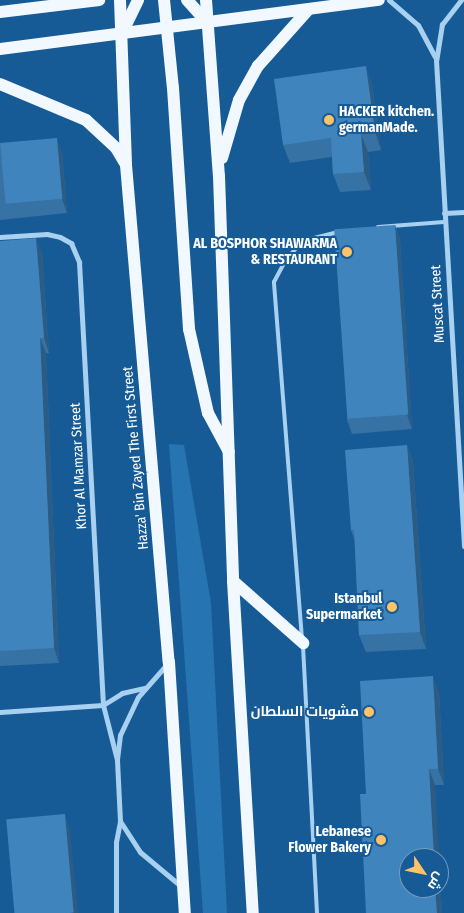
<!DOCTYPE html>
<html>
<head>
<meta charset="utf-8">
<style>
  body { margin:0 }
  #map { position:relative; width:464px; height:913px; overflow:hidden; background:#165b95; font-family:"Fira Sans Condensed",Cairo,sans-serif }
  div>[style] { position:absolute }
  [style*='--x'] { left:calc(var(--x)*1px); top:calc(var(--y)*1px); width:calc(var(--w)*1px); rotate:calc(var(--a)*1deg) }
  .green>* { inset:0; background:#2674b2 }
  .service>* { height:4px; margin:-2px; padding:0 2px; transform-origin:2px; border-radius:2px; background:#a7d0f1 }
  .minor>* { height:5px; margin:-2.5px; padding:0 2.5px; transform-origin:2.5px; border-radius:2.5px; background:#a7d0f1 }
  .primary>* { height:12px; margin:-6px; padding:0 6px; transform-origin:6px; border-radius:6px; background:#f1f8ff }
  .wall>* { inset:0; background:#3672a3 }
  .shaded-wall>* { inset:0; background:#2c5c84 }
  .building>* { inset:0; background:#3f84bd; transform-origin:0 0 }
  .dots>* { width:14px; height:14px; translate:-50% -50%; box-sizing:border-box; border:2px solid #165b95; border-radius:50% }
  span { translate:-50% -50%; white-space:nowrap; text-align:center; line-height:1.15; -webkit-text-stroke:4px #165b95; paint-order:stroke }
  .poi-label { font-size:14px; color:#fff; font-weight:700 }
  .left { translate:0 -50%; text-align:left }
  .right { translate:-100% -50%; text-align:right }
  .street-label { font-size:14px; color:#fff }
  .north { position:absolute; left:399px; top:848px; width:50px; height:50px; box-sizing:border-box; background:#165b95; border:1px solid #739dbf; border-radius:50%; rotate:124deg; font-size:14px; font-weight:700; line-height:20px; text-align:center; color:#fff }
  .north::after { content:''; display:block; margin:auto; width:18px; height:22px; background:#ffc367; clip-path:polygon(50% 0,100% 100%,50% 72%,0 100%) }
</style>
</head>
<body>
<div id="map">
  <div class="green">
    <div style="clip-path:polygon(169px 444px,184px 445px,211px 603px,227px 913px,203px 913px)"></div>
  </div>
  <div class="service">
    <div style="--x:378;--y:227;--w:66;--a:-4.3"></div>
    <div style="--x:302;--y:639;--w:358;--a:-94.5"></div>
    <div style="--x:274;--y:282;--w:24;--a:-62"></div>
    <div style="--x:285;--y:261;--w:18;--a:-49"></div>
    <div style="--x:297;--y:247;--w:15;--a:-32"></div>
    <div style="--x:310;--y:239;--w:30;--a:-14"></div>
    <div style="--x:303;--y:646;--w:267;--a:87"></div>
  </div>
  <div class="minor">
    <div style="--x:389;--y:0;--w:38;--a:41"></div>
    <div style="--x:418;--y:25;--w:36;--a:62"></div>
    <div style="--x:461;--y:0;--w:31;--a:128"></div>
    <div style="--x:442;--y:24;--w:36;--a:99"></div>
    <div style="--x:436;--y:60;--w:487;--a:86.7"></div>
    <div style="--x:444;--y:213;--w:20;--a:-3"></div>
    <div style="--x:0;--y:237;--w:47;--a:-3.7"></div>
    <div style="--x:47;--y:234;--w:13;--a:13"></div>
    <div style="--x:60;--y:237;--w:13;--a:29"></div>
    <div style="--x:71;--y:243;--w:21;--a:67"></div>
    <div style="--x:79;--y:262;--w:444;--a:86.9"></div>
    <div style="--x:103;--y:705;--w:57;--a:75.7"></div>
    <div style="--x:167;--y:664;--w:44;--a:131.3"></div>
    <div style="--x:138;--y:697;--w:42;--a:115.3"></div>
    <div style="--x:120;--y:735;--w:25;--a:97"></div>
    <div style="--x:117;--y:760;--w:61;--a:87.2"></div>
    <div style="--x:120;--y:821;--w:37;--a:57"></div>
    <div style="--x:140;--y:852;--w:55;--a:39.8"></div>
    <div style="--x:0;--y:712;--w:103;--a:-3.9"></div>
    <div style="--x:103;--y:705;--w:22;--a:-32"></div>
    <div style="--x:122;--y:693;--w:23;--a:-13"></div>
    <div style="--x:116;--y:913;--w:71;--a:-90"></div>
    <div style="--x:116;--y:842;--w:20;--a:-79"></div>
  </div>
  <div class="primary">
    <div style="--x:120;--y:0;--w:165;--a:87.9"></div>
    <div style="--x:126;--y:165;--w:499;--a:85.1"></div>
    <div style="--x:169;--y:662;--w:252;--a:86.4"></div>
    <div style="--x:164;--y:0;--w:88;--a:84.2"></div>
    <div style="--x:173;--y:88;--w:242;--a:86.2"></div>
    <div style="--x:189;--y:329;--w:86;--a:77.3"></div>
    <div style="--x:208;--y:413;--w:44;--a:61.7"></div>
    <div style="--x:187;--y:0;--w:30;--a:48"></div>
    <div style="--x:206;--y:0;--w:176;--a:85.8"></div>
    <div style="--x:219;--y:176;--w:405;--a:88"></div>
    <div style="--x:233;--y:581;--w:333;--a:86.6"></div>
    <div style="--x:0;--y:12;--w:100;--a:-6.9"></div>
    <div style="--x:124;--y:29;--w:32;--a:-64"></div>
    <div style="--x:0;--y:49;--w:382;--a:-7.4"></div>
    <div style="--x:0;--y:84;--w:93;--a:22.7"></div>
    <div style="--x:86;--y:120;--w:41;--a:43"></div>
    <div style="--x:116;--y:148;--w:17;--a:59"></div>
    <div style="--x:222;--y:158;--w:60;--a:-73.7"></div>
    <div style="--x:239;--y:100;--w:39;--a:-61"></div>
    <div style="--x:258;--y:66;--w:75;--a:-48.2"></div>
    <div style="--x:233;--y:581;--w:94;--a:41.5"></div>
  </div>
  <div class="wall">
    <div style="clip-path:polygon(372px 84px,381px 150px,368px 152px,371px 190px,340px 192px,333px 174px,332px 157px,290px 163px,283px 145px)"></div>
    <div style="clip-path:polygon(0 143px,62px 152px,67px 213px,0 220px)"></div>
    <div style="clip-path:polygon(395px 225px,400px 240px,412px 429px,352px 434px,347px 420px)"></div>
    <div style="clip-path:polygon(0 241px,42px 253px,49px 353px,46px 353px,59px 663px,0 666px)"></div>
    <div style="clip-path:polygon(407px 445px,413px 462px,426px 649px,366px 652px,359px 635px,355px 541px,351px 530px)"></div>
    <div style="clip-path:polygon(439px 692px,444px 785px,435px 785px,439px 888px,439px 864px,442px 913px,366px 794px)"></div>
  </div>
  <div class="shaded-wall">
    <div style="clip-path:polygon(366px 66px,372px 84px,381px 150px,375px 132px)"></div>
    <div style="clip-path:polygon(361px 134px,368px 152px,371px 190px,364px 172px)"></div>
    <div style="clip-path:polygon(57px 138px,62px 152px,67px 213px,62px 199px)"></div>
    <div style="clip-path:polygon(395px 225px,400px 240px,412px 429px,407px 415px)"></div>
    <div style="clip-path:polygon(36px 238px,42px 253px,49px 353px,44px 338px)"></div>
    <div style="clip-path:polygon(40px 338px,46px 353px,59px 663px,54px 648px)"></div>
    <div style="clip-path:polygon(407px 445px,413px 462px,426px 649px,420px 632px)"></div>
    <div style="clip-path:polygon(433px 676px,439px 692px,444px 785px,438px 769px)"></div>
    <div style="clip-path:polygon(429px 769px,435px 785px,439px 858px,434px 858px)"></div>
    <div style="clip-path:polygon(65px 814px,70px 829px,78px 913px,73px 913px)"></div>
    <div style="clip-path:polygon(439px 864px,442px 913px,437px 913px,435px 888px,439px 888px)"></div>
  </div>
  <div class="building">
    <div style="clip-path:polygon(366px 66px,375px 132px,361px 134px,364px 172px,333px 174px,331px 138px,283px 145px,274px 79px)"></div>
    <div style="left:57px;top:138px;width:61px;height:57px;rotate:85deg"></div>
    <div style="left:395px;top:225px;width:190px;height:61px;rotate:86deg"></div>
    <div style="clip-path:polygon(36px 238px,44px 338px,40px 338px,54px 648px,0 651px,0 241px)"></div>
    <div style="clip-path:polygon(407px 445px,420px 632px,359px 635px,354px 530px,351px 530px,345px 450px)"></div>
    <div style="clip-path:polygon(433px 676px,438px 769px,429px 769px,434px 858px,409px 858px,409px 888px,435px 888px,437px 913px,366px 913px,360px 794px,366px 794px,360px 681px)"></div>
    <div style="left:65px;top:814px;width:99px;height:59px;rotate:85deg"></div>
  </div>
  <div class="dots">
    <div style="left:329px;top:120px;background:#ffc367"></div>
    <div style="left:347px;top:252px;background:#ffc367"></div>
    <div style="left:392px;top:607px;background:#ffc367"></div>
    <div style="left:369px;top:712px;background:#ffc367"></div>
    <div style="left:381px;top:840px;background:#ffc367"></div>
  </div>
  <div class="poi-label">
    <span class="left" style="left:339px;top:120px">HACKER kitchen.<br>germanMade.</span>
    <span class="right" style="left:337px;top:252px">AL BOSPHOR SHAWARMA<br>&amp; RESTAURANT</span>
    <span class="right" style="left:382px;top:607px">Istanbul<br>Supermarket</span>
    <span class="right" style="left:359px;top:712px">مشويات السلطان</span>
    <span class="right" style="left:371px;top:840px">Lebanese<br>Flower Bakery</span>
  </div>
  <div class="street-label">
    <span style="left:438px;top:304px;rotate:-93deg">Muscat Street</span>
    <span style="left:136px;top:458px;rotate:-95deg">Hazza' Bin Zayed The First Street</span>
    <span style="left:79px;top:466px;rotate:-93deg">Khor Al Mamzar Street</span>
  </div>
  <div class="north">ش</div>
</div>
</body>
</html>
